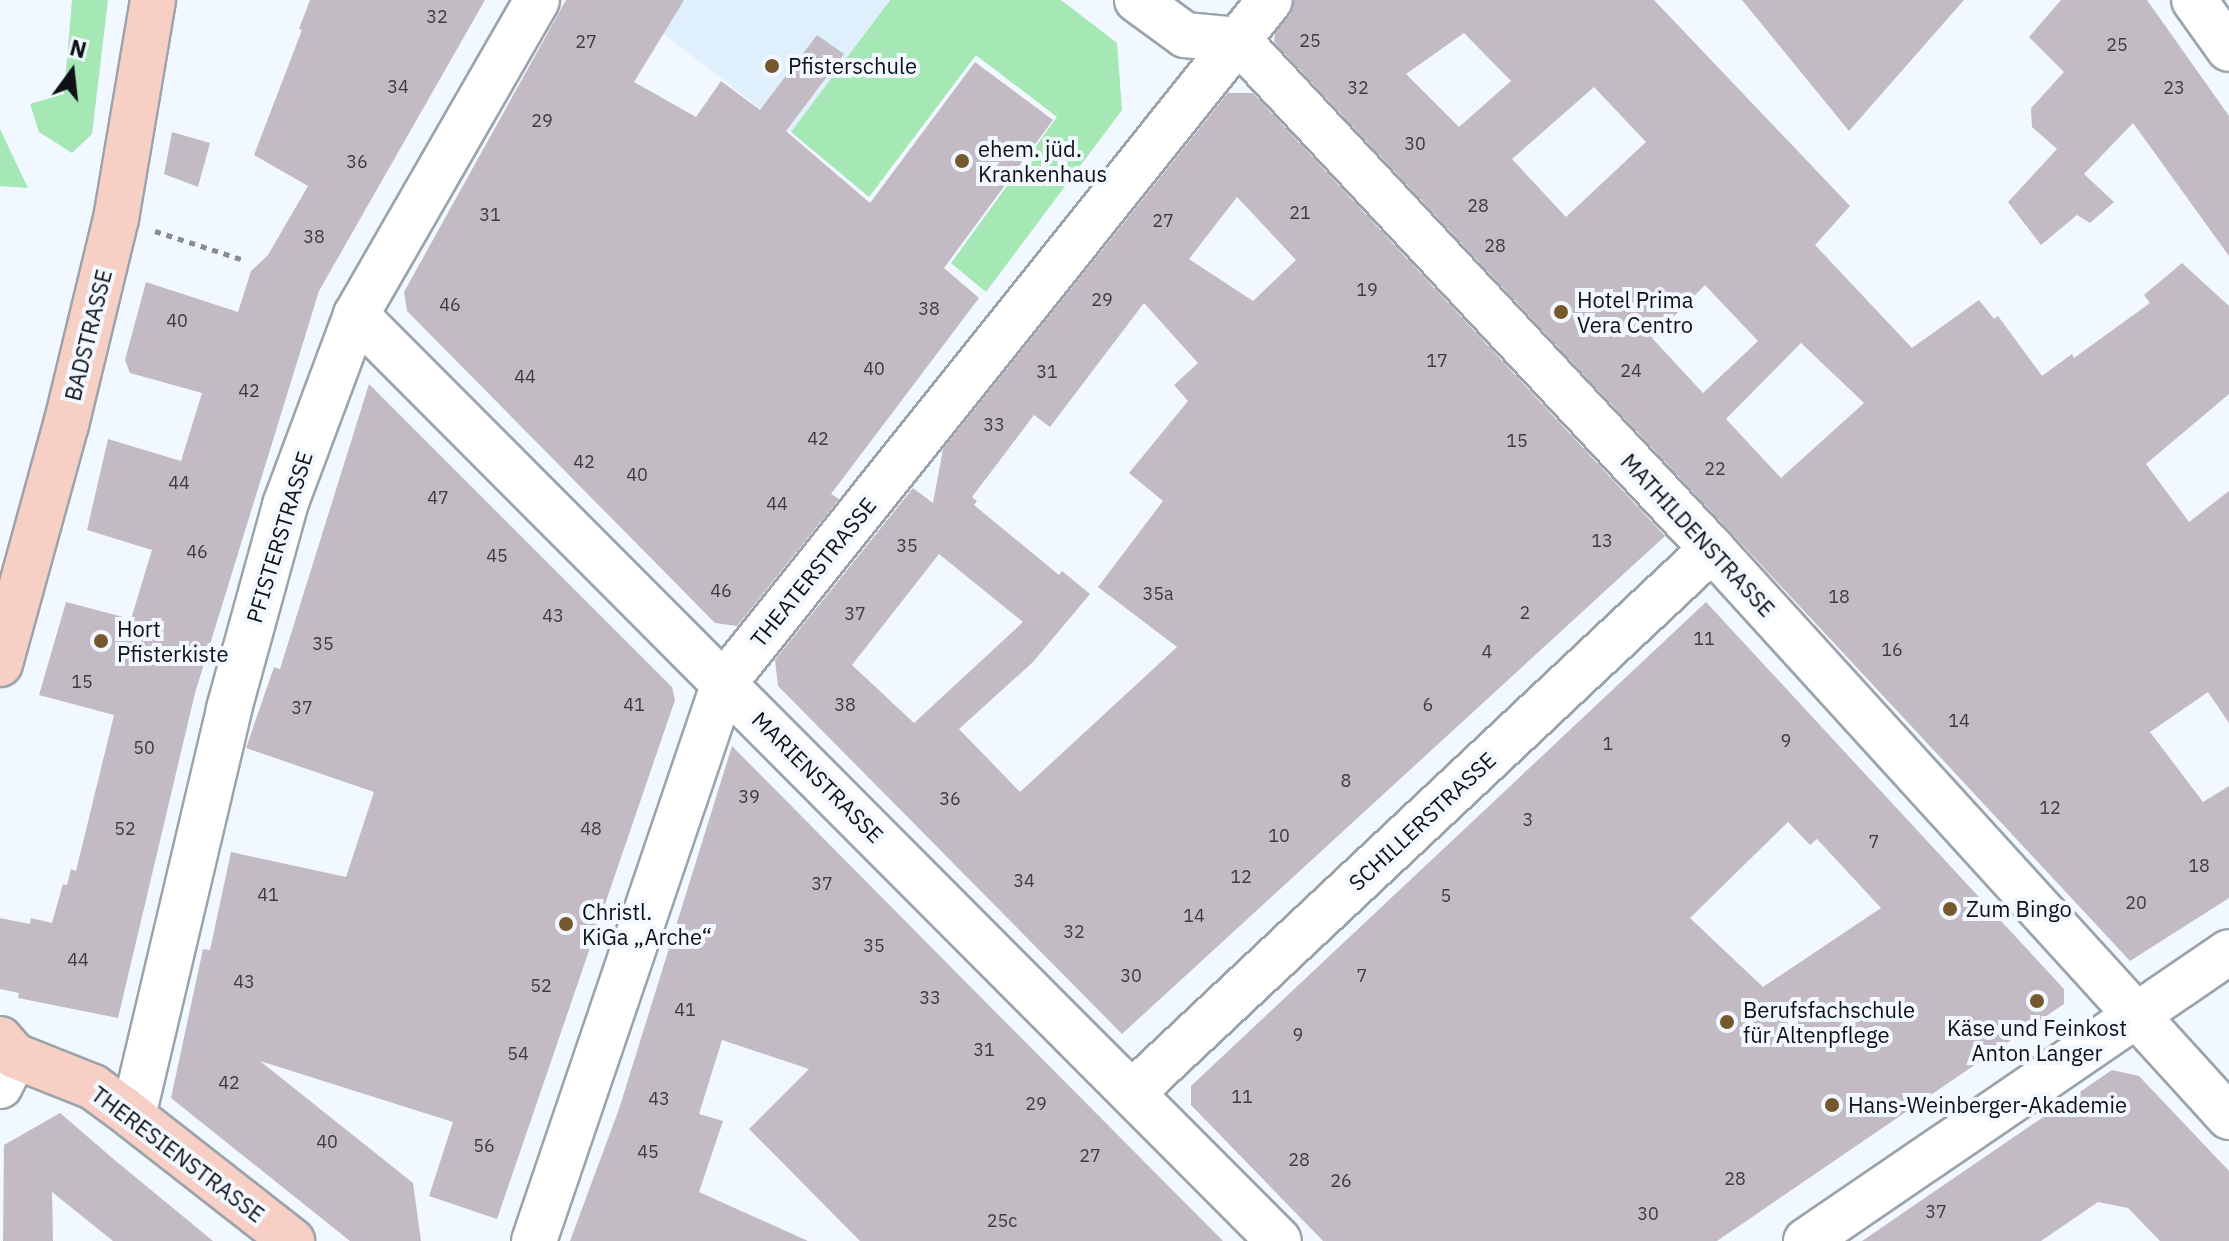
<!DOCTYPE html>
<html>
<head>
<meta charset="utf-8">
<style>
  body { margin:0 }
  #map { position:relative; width:2229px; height:1241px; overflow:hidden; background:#f1f8ff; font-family:"IBM Plex Sans",sans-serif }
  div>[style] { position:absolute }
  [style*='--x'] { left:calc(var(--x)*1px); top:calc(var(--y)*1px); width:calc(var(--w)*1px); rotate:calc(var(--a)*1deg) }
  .built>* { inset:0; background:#dfeffc }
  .green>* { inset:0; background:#a5e7b5 }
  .building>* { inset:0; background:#c3bbc3 }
  .path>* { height:5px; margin-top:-2.5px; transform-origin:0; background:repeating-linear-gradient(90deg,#878c90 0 6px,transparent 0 12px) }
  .roads { filter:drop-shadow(2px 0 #9ba3ab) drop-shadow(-2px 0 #9ba3ab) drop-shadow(0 2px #9ba3ab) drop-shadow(0 -2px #9ba3ab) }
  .street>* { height:44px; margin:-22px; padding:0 22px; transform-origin:22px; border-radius:22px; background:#fff }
  .secondary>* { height:44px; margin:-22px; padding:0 22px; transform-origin:22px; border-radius:22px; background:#f7cfc4 }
  .dots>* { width:22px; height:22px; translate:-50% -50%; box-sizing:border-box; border:4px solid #f1f8ff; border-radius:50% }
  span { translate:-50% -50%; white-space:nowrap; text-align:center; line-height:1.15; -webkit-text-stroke:8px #f1f8ff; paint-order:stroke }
  .number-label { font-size:18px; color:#3c3c40 }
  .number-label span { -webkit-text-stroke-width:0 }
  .poi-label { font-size:22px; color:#0f1214 }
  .left { translate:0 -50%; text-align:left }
  .street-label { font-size:22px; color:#0f1214 }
  .north { position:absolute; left:32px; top:32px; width:80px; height:80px; -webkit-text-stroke:6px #f1f8ff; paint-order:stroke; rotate:15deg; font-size:22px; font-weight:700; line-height:32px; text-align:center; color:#0f1214 }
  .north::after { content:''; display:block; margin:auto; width:28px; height:36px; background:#0f1214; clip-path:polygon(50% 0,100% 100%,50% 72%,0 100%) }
</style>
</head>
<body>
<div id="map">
  <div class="built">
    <div style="clip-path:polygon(620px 0,889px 0,791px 132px)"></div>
  </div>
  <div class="green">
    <div style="clip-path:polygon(72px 0,108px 0,92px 134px,72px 153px,39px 132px,30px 104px,64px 94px)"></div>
    <div style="clip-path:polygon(890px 0,1061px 0,1117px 43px,1122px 110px,986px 292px,951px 263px,1057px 117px,976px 55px,869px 197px,791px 132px)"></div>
    <div style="clip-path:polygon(0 129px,28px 188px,0 186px)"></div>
  </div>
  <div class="building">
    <div style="clip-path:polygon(310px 0,485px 0,319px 291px,195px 693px,118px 1018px,18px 998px,19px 993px,0 989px,0 918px,30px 924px,31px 918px,52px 923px,63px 884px,67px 885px,71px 869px,76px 871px,114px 715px,39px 695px,66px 602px,131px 619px,152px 550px,87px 530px,108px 439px,181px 461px,202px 393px,130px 373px,125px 360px,146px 282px,238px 312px,251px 271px,268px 255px,308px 186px,254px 155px,302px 30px,299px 29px)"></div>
    <div style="clip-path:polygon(566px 0,684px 0,634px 82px,696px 117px,721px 81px,760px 110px,817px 35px,844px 54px,786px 131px,870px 203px,975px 62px,1053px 120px,944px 268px,979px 298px,831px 494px,839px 499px,737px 626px,715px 623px,407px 311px,404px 292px)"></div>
    <div style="clip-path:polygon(evenodd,1294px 0,1654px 0,1850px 206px,1815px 245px,1912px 348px,1979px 300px,1994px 319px,1998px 316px,2042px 376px,2072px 354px,2074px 358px,2150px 303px,2144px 295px,2182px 263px,2229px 306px,2229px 394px,2146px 464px,2189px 522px,2229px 491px,2229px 723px,2208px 692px,2150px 732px,2203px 802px,2229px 786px,2229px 898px,2130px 961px,1274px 42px,1275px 33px,1290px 15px,1294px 0,1464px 33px,1511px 81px,1459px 127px,1406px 74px,1464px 33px,1294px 0,1594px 87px,1646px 142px,1566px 217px,1512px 159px,1594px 87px,1294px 0,1705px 285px,1758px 341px,1703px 393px,1652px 338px,1705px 285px,1294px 0,1801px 343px,1864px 403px,1781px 478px,1726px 419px,1801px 343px)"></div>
    <div style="clip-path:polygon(1742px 0,1964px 0,1849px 131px)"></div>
    <div style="clip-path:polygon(2061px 0,2147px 0,2229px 116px,2229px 256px,2133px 123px,2084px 174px,2114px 202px,2090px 223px,2077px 215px,2041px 245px,2008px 202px,2057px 149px,2032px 127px,2031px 108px,2064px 72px,2029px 37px)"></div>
    <div style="clip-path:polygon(evenodd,1228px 93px,1253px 93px,1665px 536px,1122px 1034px,778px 686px,775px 660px,913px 488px,933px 503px,943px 449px,1228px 93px,1237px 197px,1296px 260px,1253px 301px,1189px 259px,1237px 197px,1228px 93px,1144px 303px,1198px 363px,1174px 385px,1188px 401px,1129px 473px,1163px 501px,1098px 587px,1177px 647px,1020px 792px,959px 729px,1033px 662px,1090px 594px,1062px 571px,1059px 575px,974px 505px,977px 501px,972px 497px,1034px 415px,1050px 427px,1144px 303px,1228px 93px,939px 554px,1023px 622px,914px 723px,852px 665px,939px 554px)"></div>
    <div style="clip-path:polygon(172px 132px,210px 143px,198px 187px,164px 174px)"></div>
    <div style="clip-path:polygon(369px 384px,672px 687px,675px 700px,497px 1219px,429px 1196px,453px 1122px,260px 1061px,413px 1183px,421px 1241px,350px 1241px,171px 1098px,203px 949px,210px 950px,231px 852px,346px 877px,374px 792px,246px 748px,274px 667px,280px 669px)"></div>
    <div style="clip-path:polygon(evenodd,1706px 602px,2064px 989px,2064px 1004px,1717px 1241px,1323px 1241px,1191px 1105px,1191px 1086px,1706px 602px,1788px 822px,1810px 845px,1817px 839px,1881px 908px,1763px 987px,1690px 918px,1788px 822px)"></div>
    <div style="clip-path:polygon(732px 746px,932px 948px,1223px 1241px,860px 1241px,749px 1129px,809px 1069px,722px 1040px,699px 1114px,723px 1121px,699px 1192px,808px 1241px,570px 1241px,619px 1109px)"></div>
    <div style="clip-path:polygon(2112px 1070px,2139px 1076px,2229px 1171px,2229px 1241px,2160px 1241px,2128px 1208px,2098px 1202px,2041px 1241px,1862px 1241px)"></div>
    <div style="clip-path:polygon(60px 1113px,117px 1162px,213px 1241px,113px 1241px,52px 1192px,53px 1241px,3px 1241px,4px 1145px)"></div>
  </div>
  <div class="path">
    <div style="--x:155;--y:231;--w:94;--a:18"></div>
  </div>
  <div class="roads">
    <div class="street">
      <div style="--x:1137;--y:0;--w:59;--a:36.1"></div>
      <div style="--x:1185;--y:35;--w:53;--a:5.4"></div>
      <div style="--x:1238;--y:40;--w:696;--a:47.04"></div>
      <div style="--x:1712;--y:549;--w:768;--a:47.69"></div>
      <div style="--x:2194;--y:0;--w:60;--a:54.5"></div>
      <div style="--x:356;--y:315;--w:1307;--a:45.09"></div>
      <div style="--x:0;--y:1086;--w:34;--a:-63"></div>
      <div style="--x:1133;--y:1092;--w:794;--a:-43.16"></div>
      <div style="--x:133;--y:1116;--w:418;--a:-76.7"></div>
      <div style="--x:229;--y:709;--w:212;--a:-74.6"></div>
      <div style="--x:285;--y:505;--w:203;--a:-69.5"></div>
      <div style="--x:356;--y:315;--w:363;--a:-60.1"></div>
      <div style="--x:534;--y:1241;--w:589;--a:-71.2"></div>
      <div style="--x:724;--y:683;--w:874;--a:-51.36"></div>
      <div style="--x:1806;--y:1241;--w:512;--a:-34.34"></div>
    </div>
    <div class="secondary">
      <div style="--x:0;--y:664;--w:248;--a:-74.6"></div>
      <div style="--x:66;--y:425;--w:212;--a:-76.4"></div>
      <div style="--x:116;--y:219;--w:222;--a:-80.4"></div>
      <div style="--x:0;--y:1039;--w:23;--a:49"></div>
      <div style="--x:15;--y:1056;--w:84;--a:21.7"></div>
      <div style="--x:93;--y:1087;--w:36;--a:36"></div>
      <div style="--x:122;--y:1108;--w:216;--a:38"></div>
    </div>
  </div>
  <div class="dots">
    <div style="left:772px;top:66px;background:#75582c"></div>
    <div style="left:962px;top:161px;background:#75582c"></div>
    <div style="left:1561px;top:312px;background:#75582c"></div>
    <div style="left:101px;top:641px;background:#75582c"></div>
    <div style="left:1950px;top:909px;background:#75582c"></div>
    <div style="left:566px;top:924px;background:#75582c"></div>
    <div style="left:2037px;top:1001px;background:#75582c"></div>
    <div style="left:1727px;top:1022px;background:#75582c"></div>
    <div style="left:1832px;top:1105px;background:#75582c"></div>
  </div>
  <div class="number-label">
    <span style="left:437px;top:17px">32</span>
    <span style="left:1310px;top:41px">25</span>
    <span style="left:586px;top:42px">27</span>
    <span style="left:2117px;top:45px">25</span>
    <span style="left:398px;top:87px">34</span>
    <span style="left:1358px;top:88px">32</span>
    <span style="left:2174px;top:88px">23</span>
    <span style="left:542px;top:121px">29</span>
    <span style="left:1415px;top:144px">30</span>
    <span style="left:357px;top:162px">36</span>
    <span style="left:1478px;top:206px">28</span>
    <span style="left:1300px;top:213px">21</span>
    <span style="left:490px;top:215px">31</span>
    <span style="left:1163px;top:221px">27</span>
    <span style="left:314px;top:237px">38</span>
    <span style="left:1495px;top:246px">28</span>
    <span style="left:1367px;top:290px">19</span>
    <span style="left:1102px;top:300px">29</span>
    <span style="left:450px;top:305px">46</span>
    <span style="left:929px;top:309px">38</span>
    <span style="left:177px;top:321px">40</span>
    <span style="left:1437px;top:361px">17</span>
    <span style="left:874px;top:369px">40</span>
    <span style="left:1631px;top:371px">24</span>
    <span style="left:1047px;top:372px">31</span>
    <span style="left:525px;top:377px">44</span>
    <span style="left:249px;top:391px">42</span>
    <span style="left:994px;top:425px">33</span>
    <span style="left:818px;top:439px">42</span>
    <span style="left:1517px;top:441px">15</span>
    <span style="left:584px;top:462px">42</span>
    <span style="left:1715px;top:469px">22</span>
    <span style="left:637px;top:475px">40</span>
    <span style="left:179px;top:483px">44</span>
    <span style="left:438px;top:498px">47</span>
    <span style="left:777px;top:504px">44</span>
    <span style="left:1602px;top:541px">13</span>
    <span style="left:907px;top:546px">35</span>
    <span style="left:197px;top:552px">46</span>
    <span style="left:497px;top:556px">45</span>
    <span style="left:721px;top:591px">46</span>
    <span style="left:1158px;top:594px">35a</span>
    <span style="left:1839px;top:597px">18</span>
    <span style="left:1525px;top:613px">2</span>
    <span style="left:855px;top:614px">37</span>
    <span style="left:553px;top:616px">43</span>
    <span style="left:1704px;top:639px">11</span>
    <span style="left:323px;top:644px">35</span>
    <span style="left:1892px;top:650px">16</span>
    <span style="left:1487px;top:652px">4</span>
    <span style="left:82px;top:682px">15</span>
    <span style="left:634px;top:705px">41</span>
    <span style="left:845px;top:705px">38</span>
    <span style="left:1428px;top:705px">6</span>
    <span style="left:302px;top:708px">37</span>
    <span style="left:1959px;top:721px">14</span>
    <span style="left:1786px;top:741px">9</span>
    <span style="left:1608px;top:744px">1</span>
    <span style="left:144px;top:748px">50</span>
    <span style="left:1346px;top:781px">8</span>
    <span style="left:749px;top:797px">39</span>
    <span style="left:950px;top:799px">36</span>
    <span style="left:2050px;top:808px">12</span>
    <span style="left:1528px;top:820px">3</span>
    <span style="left:125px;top:829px">52</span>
    <span style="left:591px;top:829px">48</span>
    <span style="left:1279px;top:836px">10</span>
    <span style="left:1874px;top:842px">7</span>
    <span style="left:2199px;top:866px">18</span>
    <span style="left:1241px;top:877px">12</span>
    <span style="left:1024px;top:881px">34</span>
    <span style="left:822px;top:884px">37</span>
    <span style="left:268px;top:895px">41</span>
    <span style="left:1446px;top:896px">5</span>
    <span style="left:2136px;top:903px">20</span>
    <span style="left:1194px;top:916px">14</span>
    <span style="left:1074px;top:932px">32</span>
    <span style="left:874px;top:946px">35</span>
    <span style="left:78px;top:960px">44</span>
    <span style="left:1131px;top:976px">30</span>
    <span style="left:1362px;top:976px">7</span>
    <span style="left:244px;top:982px">43</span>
    <span style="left:541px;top:986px">52</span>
    <span style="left:930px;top:998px">33</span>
    <span style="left:685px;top:1010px">41</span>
    <span style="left:1298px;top:1035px">9</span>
    <span style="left:984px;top:1050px">31</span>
    <span style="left:518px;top:1054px">54</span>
    <span style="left:229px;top:1083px">42</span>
    <span style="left:1242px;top:1097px">11</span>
    <span style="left:659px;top:1099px">43</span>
    <span style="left:1036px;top:1104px">29</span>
    <span style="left:327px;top:1142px">40</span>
    <span style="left:484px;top:1146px">56</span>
    <span style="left:648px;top:1152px">45</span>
    <span style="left:1090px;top:1156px">27</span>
    <span style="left:1299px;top:1160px">28</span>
    <span style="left:1735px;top:1179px">28</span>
    <span style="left:1341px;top:1181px">26</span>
    <span style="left:1936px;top:1212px">37</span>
    <span style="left:1648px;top:1214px">30</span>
    <span style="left:1002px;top:1221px">25c</span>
  </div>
  <div class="poi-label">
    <span class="left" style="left:788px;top:66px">Pfisterschule</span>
    <span class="left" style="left:978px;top:161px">ehem. jüd.<br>Krankenhaus</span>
    <span class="left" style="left:1577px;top:312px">Hotel Prima<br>Vera Centro</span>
    <span class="left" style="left:117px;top:641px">Hort<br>Pfisterkiste</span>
    <span class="left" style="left:1966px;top:909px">Zum Bingo</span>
    <span class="left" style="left:582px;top:924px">Christl.<br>KiGa „Arche“</span>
    <span class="left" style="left:1743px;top:1022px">Berufsfachschule<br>für Altenpflege</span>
    <span style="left:2037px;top:1040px">Käse und Feinkost<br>Anton Langer</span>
    <span class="left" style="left:1848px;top:1105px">Hans-Weinberger-Akademie</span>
  </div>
  <div class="street-label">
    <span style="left:88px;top:335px;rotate:-76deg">BADSTRASSE</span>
    <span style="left:1698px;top:535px;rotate:47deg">MATHILDENSTRASSE</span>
    <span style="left:279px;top:537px;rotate:-73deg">PFISTERSTRASSE</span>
    <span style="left:813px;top:572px;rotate:-51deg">THEATERSTRASSE</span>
    <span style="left:818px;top:777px;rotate:45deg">MARIENSTRASSE</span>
    <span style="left:1422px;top:821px;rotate:-43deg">SCHILLERSTRASSE</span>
    <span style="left:178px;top:1154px;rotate:37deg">THERESIENSTRASSE</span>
  </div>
  <div class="north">N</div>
</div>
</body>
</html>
